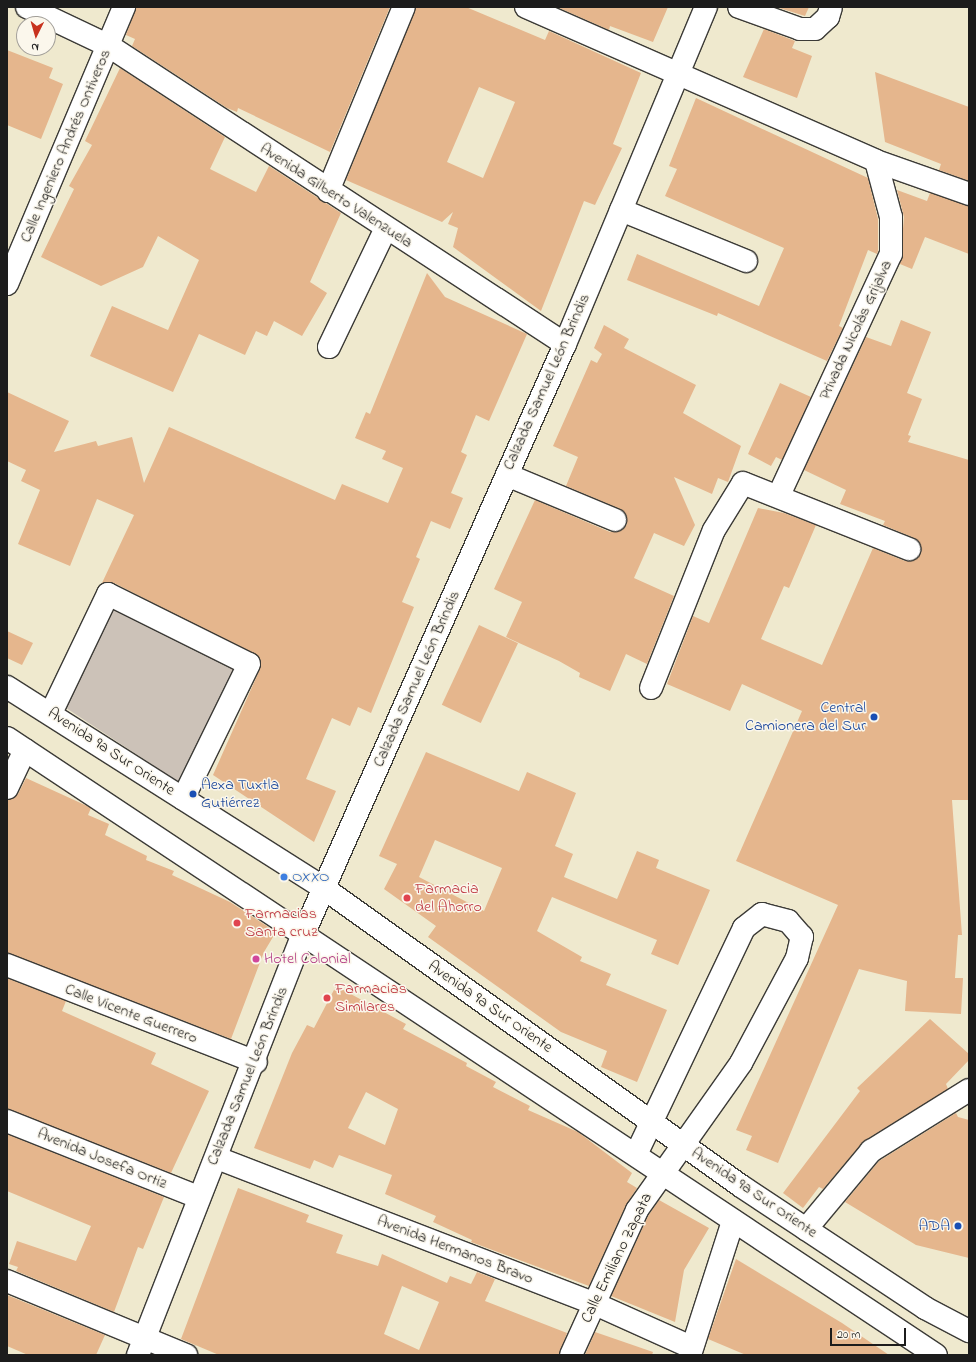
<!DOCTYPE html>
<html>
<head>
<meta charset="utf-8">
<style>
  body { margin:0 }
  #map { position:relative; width:976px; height:1362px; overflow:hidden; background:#efe9ce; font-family:"Indie Flower",sans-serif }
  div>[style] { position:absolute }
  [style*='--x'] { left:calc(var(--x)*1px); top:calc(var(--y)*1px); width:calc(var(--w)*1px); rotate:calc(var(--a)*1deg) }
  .industrial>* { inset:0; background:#ccc2b8 }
  .building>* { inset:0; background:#e5b68d; transform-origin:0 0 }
  .roads { filter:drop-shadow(1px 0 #3c3b37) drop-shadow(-1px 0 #3c3b37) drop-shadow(0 1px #3c3b37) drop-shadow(0 -1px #3c3b37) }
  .minor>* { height:22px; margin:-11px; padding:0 11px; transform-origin:11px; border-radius:11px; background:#fff }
  .major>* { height:22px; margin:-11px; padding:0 11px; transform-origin:11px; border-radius:11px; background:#fff }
  .dots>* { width:11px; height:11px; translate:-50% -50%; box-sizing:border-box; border:2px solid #fbf7ec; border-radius:50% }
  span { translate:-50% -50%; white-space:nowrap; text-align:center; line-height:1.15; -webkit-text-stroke:3px #fbf7ec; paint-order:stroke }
  .street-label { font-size:16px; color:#1c1c1c }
  .transit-label { font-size:16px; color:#164399 }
  .right { translate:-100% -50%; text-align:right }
  .left { translate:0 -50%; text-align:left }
  .shop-label { font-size:16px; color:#366cbe }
  .health-label { font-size:16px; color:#be3a42 }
  .hotel-label { font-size:16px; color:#b23c85 }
  .frame { position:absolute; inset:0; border:8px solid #1c1c1c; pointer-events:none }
  .north { position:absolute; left:16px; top:16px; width:40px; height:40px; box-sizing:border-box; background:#fbf7ec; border:1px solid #a29f99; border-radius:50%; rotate:185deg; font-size:11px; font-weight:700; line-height:16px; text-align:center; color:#1c1c1c }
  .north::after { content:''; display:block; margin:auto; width:14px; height:18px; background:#c8321e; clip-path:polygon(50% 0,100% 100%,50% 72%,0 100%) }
  .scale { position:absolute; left:830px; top:1328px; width:76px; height:18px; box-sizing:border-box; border:2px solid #1c1c1c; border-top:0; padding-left:5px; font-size:12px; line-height:14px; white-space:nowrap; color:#1c1c1c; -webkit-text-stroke:3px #fbf7ec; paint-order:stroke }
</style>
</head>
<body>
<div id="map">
  <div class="industrial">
    <div style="clip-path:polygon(111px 603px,236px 668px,183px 785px,63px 706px)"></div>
  </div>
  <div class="building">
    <div style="clip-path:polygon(136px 7px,390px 7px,330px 152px,238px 108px,237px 112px,227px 108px,132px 46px,135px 39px,126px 35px)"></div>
    <div style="clip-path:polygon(evenodd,416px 7px,466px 7px,545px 40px,549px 31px,641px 73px,613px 144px,622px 148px,595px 205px,584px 201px,541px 311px,453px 247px,458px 228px,448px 224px,453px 212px,442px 222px,346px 180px,416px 7px,479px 87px,515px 102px,483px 178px,447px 162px,479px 87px)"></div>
    <div style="clip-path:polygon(668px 7px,653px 42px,610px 26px,609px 30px,559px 8px)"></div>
    <div style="clip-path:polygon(776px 7px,809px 7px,805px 16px)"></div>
    <div style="clip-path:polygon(764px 29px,795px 41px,792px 48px,812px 56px,797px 98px,743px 77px)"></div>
    <div style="clip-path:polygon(7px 50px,53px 68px,49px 78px,63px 84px,41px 139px,7px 125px)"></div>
    <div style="clip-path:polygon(120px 68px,225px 137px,210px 169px,256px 192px,269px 166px,341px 213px,310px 282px,327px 293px,302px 336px,274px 321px,267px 336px,256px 331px,245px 355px,199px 334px,173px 392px,90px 356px,112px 306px,168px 330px,199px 260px,158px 236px,143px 267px,101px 286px,41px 257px,74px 189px,69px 186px,92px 145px,85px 141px)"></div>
    <div style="clip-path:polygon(875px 72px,969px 107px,969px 181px,939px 170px,941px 164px,885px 142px)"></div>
    <div style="clip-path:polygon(696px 98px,868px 178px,878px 219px,878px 251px,877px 254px,868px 250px,839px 326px,843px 328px,827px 361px,718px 313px,717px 316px,627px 280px,637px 254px,759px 306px,784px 248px,665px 196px,677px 169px,669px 166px)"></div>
    <div style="clip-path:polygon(897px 190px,927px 201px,930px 193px,969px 206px,969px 254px,925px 237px,912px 269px,900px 264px,904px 217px)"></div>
    <div style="clip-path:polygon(427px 273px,445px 297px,527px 334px,489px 421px,476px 415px,461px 452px,467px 455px,451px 493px,463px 498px,450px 529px,431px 521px,416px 557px,420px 559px,402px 602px,414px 607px,371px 713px,358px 707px,350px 726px,332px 718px,306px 779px,336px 791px,314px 842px,213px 775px,260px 669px,259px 657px,114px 583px,102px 583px,134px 515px,97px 499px,70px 566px,18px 544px,40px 490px,21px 481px,26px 470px,7px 461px,7px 392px,69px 421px,54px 452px,96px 441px,98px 446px,132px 437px,144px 483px,169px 427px,335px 500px,342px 484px,388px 503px,403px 468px,382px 459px,386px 451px,355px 438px,366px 412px,370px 414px)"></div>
    <div style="clip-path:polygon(901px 320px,931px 332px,907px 393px,922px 399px,908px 435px,911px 436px,908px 442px,969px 460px,969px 800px,952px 800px,962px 935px,958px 935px,955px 978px,963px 978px,961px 1014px,905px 1011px,907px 981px,859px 969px,778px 1163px,746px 1150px,752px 1136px,736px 1130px,838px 905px,736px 861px,802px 711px,742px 684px,730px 711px,667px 684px,693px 616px,709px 623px,758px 508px,784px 513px,816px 525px,789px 588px,784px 586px,761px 639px,822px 665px,873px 548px,905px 561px,911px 561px,920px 554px,921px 547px,914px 538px,883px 525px,885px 521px,840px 504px,846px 490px,804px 470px,866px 337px,891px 346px)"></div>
    <div style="clip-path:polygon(604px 325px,629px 339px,624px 348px,696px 385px,683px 413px,741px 446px,728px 482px,718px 478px,712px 494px,674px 477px,695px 525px,684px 546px,654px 533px,634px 578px,674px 596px,647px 664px,626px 654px,610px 691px,579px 677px,580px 673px,559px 661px,506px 637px,522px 602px,494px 589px,535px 500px,610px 532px,622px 530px,627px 524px,627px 518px,620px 509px,566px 486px,578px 457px,553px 446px,591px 360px,597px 363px,602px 354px,594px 348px)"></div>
    <div style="clip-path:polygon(780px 383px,811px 397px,782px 460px,776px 457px,771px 466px,748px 454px)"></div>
    <div style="left:479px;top:625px;width:43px;height:88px;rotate:25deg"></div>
    <div style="clip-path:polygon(7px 631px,33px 643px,22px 665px,7px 658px)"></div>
    <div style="clip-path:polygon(evenodd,426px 752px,519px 791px,527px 772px,576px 793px,555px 846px,573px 854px,564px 877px,617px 899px,637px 851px,659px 860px,656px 868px,710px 890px,678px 965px,651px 954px,657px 940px,552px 897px,537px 931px,582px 957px,580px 961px,611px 974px,606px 985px,667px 1010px,637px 1082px,601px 1067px,607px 1051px,561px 1032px,428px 937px,436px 926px,384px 889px,397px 864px,379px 856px,426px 752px,435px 840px,502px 868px,484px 911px,419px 877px,435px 840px)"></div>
    <div style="clip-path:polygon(26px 778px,85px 805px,91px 808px,88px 815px,109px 824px,105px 835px,147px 856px,146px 860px,174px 871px,172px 875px,230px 902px,276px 932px,264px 952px,231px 1039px,7px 953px,7px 800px,18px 794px)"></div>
    <div style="clip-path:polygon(7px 978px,66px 1001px,62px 1011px,156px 1053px,151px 1064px,209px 1091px,171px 1173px,7px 1109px)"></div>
    <div style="clip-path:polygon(evenodd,336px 986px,406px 1024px,403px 1029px,467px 1063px,466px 1066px,496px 1082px,493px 1087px,530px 1106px,528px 1110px,578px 1132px,632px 1173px,627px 1182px,637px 1188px,626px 1205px,589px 1286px,471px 1242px,472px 1240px,433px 1222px,436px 1216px,385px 1194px,392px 1175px,339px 1155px,333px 1168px,314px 1160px,310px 1169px,254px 1148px,292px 1053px,307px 1025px,314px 1028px,336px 986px,366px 1092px,398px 1109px,385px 1145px,348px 1128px,366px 1092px)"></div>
    <div style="clip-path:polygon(930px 1019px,969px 1054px,969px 1060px,946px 1084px,948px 1089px,864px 1141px,823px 1189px,819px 1187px,803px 1208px,783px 1193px,860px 1091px,857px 1088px)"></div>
    <div style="clip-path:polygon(956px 1113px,958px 1117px,969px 1120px,969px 1258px,916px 1245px,845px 1202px,879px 1161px)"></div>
    <div style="clip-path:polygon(7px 1134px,164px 1197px,143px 1249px,138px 1247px,114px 1312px,16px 1271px,18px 1267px,9px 1264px,17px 1241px,76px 1261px,91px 1226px,7px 1191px)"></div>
    <div style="clip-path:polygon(evenodd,238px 1188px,309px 1215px,306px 1222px,343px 1235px,336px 1253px,378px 1266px,382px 1254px,447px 1283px,450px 1276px,471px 1284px,477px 1272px,495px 1279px,485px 1301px,567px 1333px,559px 1355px,219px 1355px,181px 1339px,238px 1188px,402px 1286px,439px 1302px,419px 1350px,384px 1334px,402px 1286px)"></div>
    <div style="clip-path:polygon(659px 1200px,709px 1228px,684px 1270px,675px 1322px,611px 1296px,648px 1216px)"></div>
    <div style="clip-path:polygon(736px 1259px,842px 1323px,889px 1355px,746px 1355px,708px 1339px)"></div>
    <div style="clip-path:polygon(7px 1295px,105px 1335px,96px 1355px,28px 1355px,7px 1346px)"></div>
    <div style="clip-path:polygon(595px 1332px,653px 1352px,652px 1355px,585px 1355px)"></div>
  </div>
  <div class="roads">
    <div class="minor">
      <div style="--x:27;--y:7;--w:91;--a:25.4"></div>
      <div style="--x:109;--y:46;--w:545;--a:33.16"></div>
      <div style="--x:526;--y:7;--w:382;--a:23.7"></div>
      <div style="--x:876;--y:161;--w:99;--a:19.5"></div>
      <div style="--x:739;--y:7;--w:65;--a:19.8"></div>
      <div style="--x:800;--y:29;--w:15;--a:0"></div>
      <div style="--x:815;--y:29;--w:18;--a:-43"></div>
      <div style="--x:828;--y:17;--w:10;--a:-73"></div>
      <div style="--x:328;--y:191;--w:199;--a:-67.6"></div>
      <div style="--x:621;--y:210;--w:135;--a:22.2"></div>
      <div style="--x:7;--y:284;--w:301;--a:-67.1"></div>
      <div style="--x:329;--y:347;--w:132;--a:-64.4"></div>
      <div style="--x:507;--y:475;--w:117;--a:22.6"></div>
      <div style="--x:779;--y:495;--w:266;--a:-65.1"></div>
      <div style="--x:891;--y:254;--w:37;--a:-90"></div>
      <div style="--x:891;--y:217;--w:58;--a:-105"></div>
      <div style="--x:651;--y:688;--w:170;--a:-68.3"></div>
      <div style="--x:714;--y:530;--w:55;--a:-58.3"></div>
      <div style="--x:743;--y:483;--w:179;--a:21.7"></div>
      <div style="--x:51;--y:713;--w:132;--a:-64.4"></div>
      <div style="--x:108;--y:594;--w:157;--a:26.4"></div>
      <div style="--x:249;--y:664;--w:150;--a:116.1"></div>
      <div style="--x:7;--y:788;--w:42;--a:-64.7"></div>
      <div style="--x:7;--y:965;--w:267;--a:21.3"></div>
      <div style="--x:7;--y:1121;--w:206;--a:21.7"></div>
      <div style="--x:217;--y:1158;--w:403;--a:21.1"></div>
      <div style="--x:593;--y:1303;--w:107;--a:24.2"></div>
      <div style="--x:806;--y:1229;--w:102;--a:-50.2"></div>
      <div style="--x:871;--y:1151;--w:115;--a:-31.9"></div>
      <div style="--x:7;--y:1281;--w:194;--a:22.5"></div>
      <div style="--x:138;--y:1355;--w:451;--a:-68.6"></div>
      <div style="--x:303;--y:935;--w:646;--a:-66.09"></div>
      <div style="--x:565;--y:344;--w:365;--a:-67.3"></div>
      <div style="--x:571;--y:1355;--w:159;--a:-65.5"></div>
      <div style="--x:637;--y:1210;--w:180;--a:-54.7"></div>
      <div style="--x:741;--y:1063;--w:119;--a:-61.9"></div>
      <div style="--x:797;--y:958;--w:22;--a:-77"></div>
      <div style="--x:802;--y:937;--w:21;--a:-131"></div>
      <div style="--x:788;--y:921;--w:27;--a:-165"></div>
      <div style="--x:762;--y:914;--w:23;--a:142"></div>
      <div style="--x:744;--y:928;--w:250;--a:115.5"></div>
      <div style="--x:690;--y:1355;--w:141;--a:-72.2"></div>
    </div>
    <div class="major">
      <div style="--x:7;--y:687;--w:377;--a:32.4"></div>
      <div style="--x:325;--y:889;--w:511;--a:35.52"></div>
      <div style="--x:741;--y:1186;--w:221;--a:33.5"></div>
      <div style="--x:925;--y:1308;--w:50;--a:27.6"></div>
      <div style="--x:7;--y:738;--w:1115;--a:33.59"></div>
    </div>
  </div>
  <div class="dots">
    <div style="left:874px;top:717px;background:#1a4fb4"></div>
    <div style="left:193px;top:794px;background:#1a4fb4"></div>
    <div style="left:284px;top:877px;background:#3f7fe0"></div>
    <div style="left:407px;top:898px;background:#e0444e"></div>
    <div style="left:237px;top:923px;background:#e0444e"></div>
    <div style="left:256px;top:959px;background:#d1479c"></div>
    <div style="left:327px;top:998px;background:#e0444e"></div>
    <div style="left:958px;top:1226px;background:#1a4fb4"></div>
  </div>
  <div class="street-label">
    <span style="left:66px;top:146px;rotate:-67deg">Calle Ingeniero Andrés Ontiveros</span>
    <span style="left:336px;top:196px;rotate:33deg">Avenida Gilberto Valenzuela</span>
    <span style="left:856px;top:330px;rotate:-65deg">Privada Nicolás Grijalva</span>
    <span style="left:547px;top:382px;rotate:-66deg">Calzada Samuel León Brindis</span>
    <span style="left:417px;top:679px;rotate:-66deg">Calzada Samuel León Brindis</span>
    <span style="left:111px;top:752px;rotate:33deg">Avenida 9a Sur Oriente</span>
    <span style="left:490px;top:1007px;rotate:35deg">Avenida 9a Sur Oriente</span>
    <span style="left:131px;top:1014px;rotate:21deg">Calle Vicente Guerrero</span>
    <span style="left:248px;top:1076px;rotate:-68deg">Calzada Samuel León Brindis</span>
    <span style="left:102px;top:1159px;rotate:22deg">Avenida Josefa Ortiz</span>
    <span style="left:754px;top:1193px;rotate:34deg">Avenida 9a Sur Oriente</span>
    <span style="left:455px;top:1250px;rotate:21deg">Avenida Hermanos Bravo</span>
    <span style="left:617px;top:1258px;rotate:-64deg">Calle Emiliano Zapata</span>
  </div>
  <div class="transit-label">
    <span class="right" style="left:866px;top:717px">Central<br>Camionera del Sur</span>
    <span class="left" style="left:201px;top:794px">Aexa Tuxtla<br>Gutiérrez</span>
    <span class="right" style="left:950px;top:1226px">ADA</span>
  </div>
  <div class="shop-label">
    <span class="left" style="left:292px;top:877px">OXXO</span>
  </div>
  <div class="health-label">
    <span class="left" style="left:415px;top:898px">Farmacia<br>del Ahorro</span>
    <span class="left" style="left:245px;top:923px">Farmacias<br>Santa cruz</span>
    <span class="left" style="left:335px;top:998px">Farmacias<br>Similares</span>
  </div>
  <div class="hotel-label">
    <span class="left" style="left:264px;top:959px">Hotel Colonial</span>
  </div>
  <div class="frame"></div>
  <div class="north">N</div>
  <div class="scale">20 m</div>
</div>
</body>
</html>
